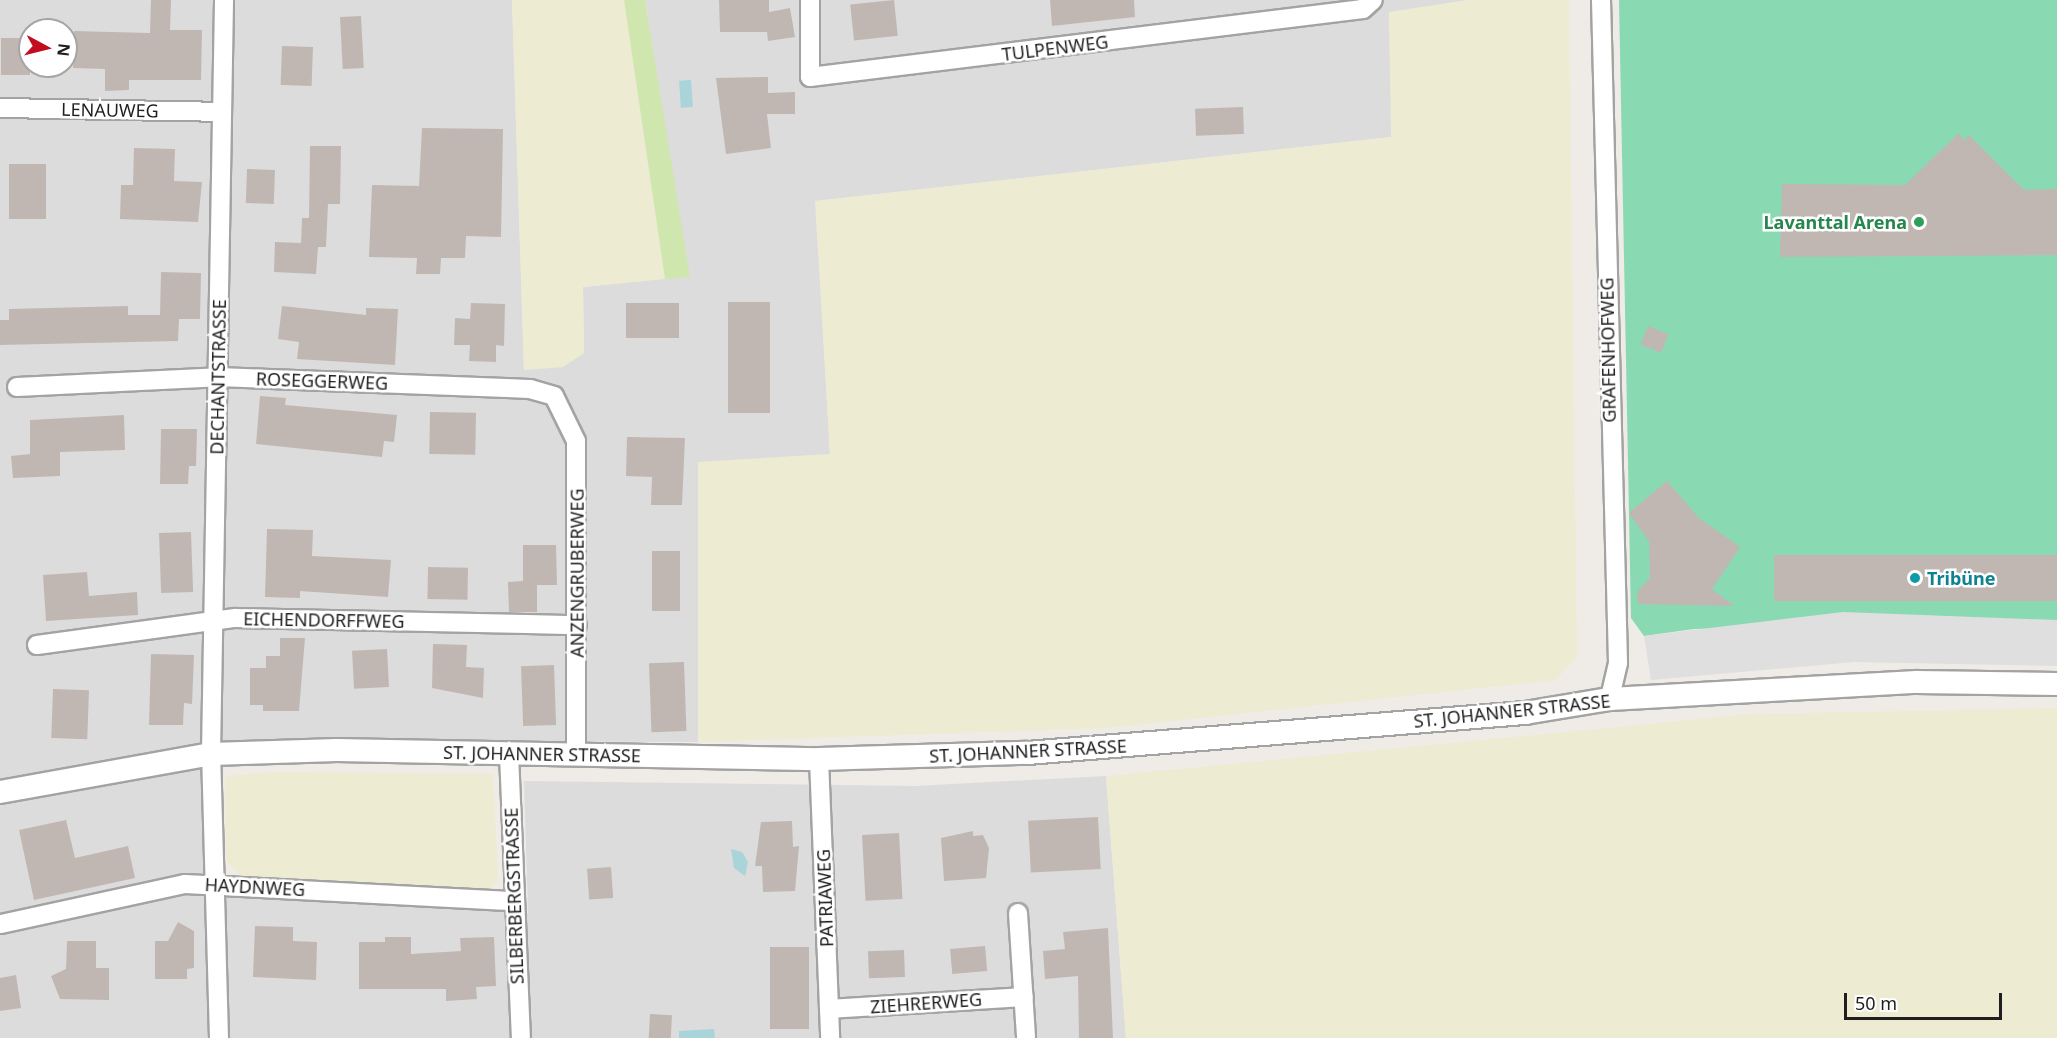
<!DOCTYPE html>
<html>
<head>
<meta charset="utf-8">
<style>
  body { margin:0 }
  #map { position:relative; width:2057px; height:1038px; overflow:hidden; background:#efebe6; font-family:"Noto Sans",sans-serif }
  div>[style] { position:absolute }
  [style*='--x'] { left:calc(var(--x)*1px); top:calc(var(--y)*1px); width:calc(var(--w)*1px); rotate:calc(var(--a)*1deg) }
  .residential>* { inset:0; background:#dddcdc }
  .farmland>* { inset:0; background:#edecd3 }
  .grass>* { inset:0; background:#d0e6af }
  .pitch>* { inset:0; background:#89d9b2 }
  .parking>* { inset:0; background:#dfdfdf }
  .water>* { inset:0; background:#a9d4da; transform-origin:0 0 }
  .building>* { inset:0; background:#c0b7b3; transform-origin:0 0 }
  .roads { filter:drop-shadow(2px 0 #a3a3a3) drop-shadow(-2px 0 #a3a3a3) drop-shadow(0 2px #a3a3a3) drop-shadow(0 -2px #a3a3a3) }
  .minor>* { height:18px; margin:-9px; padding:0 9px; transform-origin:9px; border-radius:9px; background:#fff }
  .tertiary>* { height:22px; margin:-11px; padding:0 11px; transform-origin:11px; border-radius:11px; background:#fff }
  .dots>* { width:16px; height:16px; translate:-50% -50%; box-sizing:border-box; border:3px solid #fff; border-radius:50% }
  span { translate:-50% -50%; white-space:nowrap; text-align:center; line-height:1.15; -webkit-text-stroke:5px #fff; paint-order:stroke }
  .street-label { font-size:18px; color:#1f1f1f }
  .leisure-label { font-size:18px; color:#27864d; font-weight:700 }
  .right { translate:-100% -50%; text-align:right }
  .culture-label { font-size:18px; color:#0d838f; font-weight:700 }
  .left { translate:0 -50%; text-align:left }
  .north { position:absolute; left:18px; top:18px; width:60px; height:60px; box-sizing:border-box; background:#fff; border:2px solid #a5a5a5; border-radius:50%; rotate:97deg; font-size:16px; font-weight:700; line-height:24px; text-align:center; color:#1f1f1f }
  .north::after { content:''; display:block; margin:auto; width:21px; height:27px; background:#c20c1f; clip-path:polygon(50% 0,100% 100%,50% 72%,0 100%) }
  .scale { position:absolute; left:1844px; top:993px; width:158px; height:27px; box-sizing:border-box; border:3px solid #1f1f1f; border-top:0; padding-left:8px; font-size:18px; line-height:21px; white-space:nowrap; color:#1f1f1f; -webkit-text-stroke:4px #fff; paint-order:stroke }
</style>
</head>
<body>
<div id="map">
  <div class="residential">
    <div style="clip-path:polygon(evenodd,0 0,512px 0,524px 370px,584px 353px,583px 287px,689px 276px,645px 0,1468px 0,1389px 13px,1392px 137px,816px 201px,830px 455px,698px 463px,698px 742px,203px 740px,203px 893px,528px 913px,524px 781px,915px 786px,1106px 776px,1126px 1038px,0 1038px,0 0,30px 30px,66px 30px,66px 66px,30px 66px,30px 30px)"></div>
  </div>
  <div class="farmland">
    <div style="clip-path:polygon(512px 0,624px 0,665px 279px,583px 287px,584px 353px,563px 367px,524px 370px)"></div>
    <div style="clip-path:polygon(1468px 0,1569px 0,1577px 656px,1556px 680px,1107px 728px,698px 742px,698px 462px,830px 454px,815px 201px,1391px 137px,1389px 12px)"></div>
    <div style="clip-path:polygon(2057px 708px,2057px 1038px,1126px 1038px,1106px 776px,1752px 714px)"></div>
    <div style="clip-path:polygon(275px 772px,493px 774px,498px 879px,489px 890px,241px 876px,226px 860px,225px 776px)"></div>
  </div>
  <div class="grass">
    <div style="clip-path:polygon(624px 0,645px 0,690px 277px,665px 279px)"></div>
  </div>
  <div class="pitch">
    <div style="clip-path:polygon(1619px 0,2057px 0,2057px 620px,1694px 629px,1644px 636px,1631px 618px)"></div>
  </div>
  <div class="parking">
    <div style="clip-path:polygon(1843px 612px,2057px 620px,2057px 666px,1854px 662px,1651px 680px,1644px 636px)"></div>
  </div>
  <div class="water">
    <div style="left:691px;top:80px;width:27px;height:12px;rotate:86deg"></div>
    <div style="clip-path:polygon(731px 849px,742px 852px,748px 862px,745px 876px,734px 868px)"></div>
    <div style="clip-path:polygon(714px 1029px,715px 1038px,679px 1038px,679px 1031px)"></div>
  </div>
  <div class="building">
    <div style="clip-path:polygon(151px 0,171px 0,170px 30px,202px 30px,201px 80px,129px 80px,129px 90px,105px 91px,105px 69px,73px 68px,74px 31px,150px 33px)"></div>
    <div style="clip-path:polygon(719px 0,769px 0,769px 12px,790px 8px,795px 37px,768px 41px,767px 32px,720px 32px)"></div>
    <div style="left:894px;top:0;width:36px;height:44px;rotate:84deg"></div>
    <div style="clip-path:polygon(1050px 0,1134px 0,1135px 17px,1052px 26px)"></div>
    <div style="left:361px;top:16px;width:52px;height:21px;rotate:87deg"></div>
    <div style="left:30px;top:38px;width:37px;height:29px;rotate:90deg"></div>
    <div style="left:282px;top:46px;width:31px;height:39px;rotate:2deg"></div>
    <div style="clip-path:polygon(768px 77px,768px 93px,795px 92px,795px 114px,767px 114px,771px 148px,726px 154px,716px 78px)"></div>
    <div style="left:1243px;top:107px;width:27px;height:48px;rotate:88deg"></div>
    <div style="clip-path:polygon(422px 128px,503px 129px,501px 237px,466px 236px,465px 258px,441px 258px,440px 274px,416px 274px,417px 258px,369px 257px,372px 185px,419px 186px)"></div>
    <div style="clip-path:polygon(1959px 133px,1964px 141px,1969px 135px,2024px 190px,2057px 189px,2057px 255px,1780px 257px,1782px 184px,1905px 185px)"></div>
    <div style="clip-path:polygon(310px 146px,341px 146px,340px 204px,328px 204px,326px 247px,318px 247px,316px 274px,274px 272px,275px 242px,301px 243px,302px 218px,309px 218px)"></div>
    <div style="clip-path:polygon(134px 148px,175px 149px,174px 181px,202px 182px,198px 222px,120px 219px,121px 185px,133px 185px)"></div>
    <div style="left:9px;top:164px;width:37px;height:55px"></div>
    <div style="left:247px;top:169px;width:28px;height:34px;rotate:2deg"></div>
    <div style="clip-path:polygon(161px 272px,201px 273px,200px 319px,179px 319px,178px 341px,0 345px,0 320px,9px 320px,9px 309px,128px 306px,128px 315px,160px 315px)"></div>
    <div style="left:728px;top:302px;width:42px;height:111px"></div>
    <div style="clip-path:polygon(471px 303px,505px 304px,504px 346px,496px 345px,496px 362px,469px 361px,470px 345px,454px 345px,455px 318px,470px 319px)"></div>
    <div style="left:626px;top:303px;width:53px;height:35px"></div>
    <div style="clip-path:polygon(282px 306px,366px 315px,366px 308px,398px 309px,395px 365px,297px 359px,299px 342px,278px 339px)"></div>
    <div style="left:1648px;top:326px;width:22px;height:20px;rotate:22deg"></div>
    <div style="clip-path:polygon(260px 396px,286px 398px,285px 405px,397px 415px,394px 442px,384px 441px,382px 457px,256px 444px)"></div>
    <div style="left:430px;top:412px;width:46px;height:42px;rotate:1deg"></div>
    <div style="clip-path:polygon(124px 415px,125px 450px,60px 452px,60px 476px,13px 478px,11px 456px,30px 454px,30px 420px)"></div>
    <div style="clip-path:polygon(161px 429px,197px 429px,196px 466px,189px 466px,188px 484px,160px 484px)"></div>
    <div style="clip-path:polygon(627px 437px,685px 438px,682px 505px,651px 505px,652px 477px,626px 476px)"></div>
    <div style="clip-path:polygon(1667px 481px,1699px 518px,1740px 547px,1712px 589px,1734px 606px,1638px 604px,1637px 592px,1650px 578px,1649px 541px,1629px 513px)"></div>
    <div style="clip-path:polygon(267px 529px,313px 530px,312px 556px,391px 560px,388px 597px,300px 591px,300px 598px,265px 597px)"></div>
    <div style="left:191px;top:532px;width:60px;height:32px;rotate:88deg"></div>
    <div style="clip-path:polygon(523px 545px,556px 545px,557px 585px,537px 585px,537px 612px,509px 612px,508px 582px,523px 581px)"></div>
    <div style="left:652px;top:551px;width:28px;height:60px"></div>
    <div style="left:1774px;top:555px;width:283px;height:46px"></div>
    <div style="left:428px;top:567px;width:40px;height:32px;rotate:1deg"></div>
    <div style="clip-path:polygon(87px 572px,89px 596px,137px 592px,138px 615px,46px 621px,43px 575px)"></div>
    <div style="clip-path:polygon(280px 638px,305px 638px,299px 711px,263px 711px,263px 705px,250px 705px,250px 668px,266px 668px,266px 656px,280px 656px)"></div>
    <div style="clip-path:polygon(433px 644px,467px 645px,466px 667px,484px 668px,483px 698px,432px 688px)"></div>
    <div style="left:387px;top:649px;width:38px;height:35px;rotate:87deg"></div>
    <div style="clip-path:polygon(151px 654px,194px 655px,192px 704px,184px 703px,183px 725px,149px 725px)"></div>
    <div style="left:684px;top:662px;width:69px;height:35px;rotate:88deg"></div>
    <div style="left:554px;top:665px;width:60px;height:33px;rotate:88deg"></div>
    <div style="left:53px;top:689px;width:36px;height:49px;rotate:2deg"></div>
    <div style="left:1098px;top:817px;width:52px;height:70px;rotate:87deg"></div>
    <div style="clip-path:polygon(66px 820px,75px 858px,128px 846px,135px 878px,34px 900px,19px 830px)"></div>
    <div style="clip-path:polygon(792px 821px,793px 847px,799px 846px,795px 891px,763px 892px,762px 866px,755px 866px,761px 822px)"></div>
    <div style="clip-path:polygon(973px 831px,973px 836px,983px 835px,989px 848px,986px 878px,944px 881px,941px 838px)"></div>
    <div style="left:899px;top:833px;width:66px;height:37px;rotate:87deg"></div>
    <div style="left:611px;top:867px;width:31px;height:24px;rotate:86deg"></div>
    <div style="clip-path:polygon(178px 922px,194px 931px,194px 968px,187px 969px,187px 979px,155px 979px,155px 941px,168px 941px)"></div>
    <div style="clip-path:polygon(255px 926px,293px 927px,293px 941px,317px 942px,316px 980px,253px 977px)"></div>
    <div style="clip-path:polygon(1108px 928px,1113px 1038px,1079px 1038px,1078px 976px,1045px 979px,1043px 951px,1065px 949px,1063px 932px)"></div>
    <div style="clip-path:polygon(385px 937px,411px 937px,411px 954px,461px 951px,460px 938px,494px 937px,496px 986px,476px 987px,477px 999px,446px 1001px,446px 989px,359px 989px,359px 942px,385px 942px)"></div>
    <div style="clip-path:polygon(67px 941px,96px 941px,96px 968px,109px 968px,109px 1000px,60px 999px,51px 976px,66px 969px)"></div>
    <div style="left:985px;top:946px;width:25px;height:35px;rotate:85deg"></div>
    <div style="left:809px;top:947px;width:82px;height:39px;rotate:90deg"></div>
    <div style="left:904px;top:950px;width:27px;height:36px;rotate:88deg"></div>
    <div style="clip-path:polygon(16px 975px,21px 1008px,0 1011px,0 978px)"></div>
    <div style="left:650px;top:1014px;width:22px;height:24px;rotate:3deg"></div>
  </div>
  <div class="roads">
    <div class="minor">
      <div style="--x:810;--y:0;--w:77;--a:90"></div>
      <div style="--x:810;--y:77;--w:557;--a:-7.01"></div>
      <div style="--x:1363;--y:9;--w:13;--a:-42"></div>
      <div style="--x:1601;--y:0;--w:663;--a:88.53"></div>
      <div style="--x:1618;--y:663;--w:37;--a:103"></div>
      <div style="--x:0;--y:108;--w:221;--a:1"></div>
      <div style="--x:17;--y:387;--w:201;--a:-2.8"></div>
      <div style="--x:218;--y:377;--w:312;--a:2.2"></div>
      <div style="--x:530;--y:389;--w:25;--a:16"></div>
      <div style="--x:554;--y:396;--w:50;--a:63.9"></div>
      <div style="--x:576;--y:441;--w:315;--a:90"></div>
      <div style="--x:37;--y:645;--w:200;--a:-7.8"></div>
      <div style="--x:235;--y:618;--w:342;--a:1.2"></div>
      <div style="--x:509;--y:754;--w:284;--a:87.6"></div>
      <div style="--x:819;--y:759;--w:279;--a:87.7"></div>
      <div style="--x:1018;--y:913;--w:125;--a:86.3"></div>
      <div style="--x:1;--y:924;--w:188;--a:-12.3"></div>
      <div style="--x:185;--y:884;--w:329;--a:3"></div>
      <div style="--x:829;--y:1009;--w:195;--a:-3.5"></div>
      <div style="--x:219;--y:1038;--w:284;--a:-91.6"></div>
      <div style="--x:211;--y:754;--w:754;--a:-89.01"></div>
    </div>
    <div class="tertiary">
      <div style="--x:0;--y:792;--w:214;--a:-10.2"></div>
      <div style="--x:211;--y:754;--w:126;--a:-1.8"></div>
      <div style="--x:337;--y:750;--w:482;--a:1.1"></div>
      <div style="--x:819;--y:759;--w:208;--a:-1.7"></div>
      <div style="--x:1027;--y:753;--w:500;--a:-4.6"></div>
      <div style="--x:1525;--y:713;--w:86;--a:-9.4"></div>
      <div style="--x:1610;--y:699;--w:307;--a:-3.2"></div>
      <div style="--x:1917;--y:682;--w:140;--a:0.8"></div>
    </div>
  </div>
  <div class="dots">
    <div style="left:1919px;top:222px;background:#2e9e5b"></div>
    <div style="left:1915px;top:578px;background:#0f9aa8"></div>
  </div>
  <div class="street-label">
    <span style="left:1055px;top:48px;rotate:-7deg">TULPENWEG</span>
    <span style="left:110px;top:110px;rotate:1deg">LENAUWEG</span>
    <span style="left:1608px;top:350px;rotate:-91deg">GRAFENHOFWEG</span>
    <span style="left:218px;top:377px;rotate:-89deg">DECHANTSTRASSE</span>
    <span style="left:322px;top:381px;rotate:2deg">ROSEGGERWEG</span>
    <span style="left:577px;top:573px;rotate:-90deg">ANZENGRUBERWEG</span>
    <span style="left:324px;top:620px;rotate:1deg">EICHENDORFFWEG</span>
    <span style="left:1512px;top:711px;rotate:-6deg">ST. JOHANNER STRASSE</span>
    <span style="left:1028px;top:751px;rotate:-3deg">ST. JOHANNER STRASSE</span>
    <span style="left:542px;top:754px;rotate:1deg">ST. JOHANNER STRASSE</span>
    <span style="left:255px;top:887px;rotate:3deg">HAYDNWEG</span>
    <span style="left:514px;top:896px;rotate:-92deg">SILBERBERGSTRASSE</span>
    <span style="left:825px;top:898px;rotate:-92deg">PATRIAWEG</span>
    <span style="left:926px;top:1003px;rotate:-4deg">ZIEHRERWEG</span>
  </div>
  <div class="leisure-label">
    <span class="right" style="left:1907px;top:222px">Lavanttal Arena</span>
  </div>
  <div class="culture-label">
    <span class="left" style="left:1927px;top:578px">Tribüne</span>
  </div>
  <div class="north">N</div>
  <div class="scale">50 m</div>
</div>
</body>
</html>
